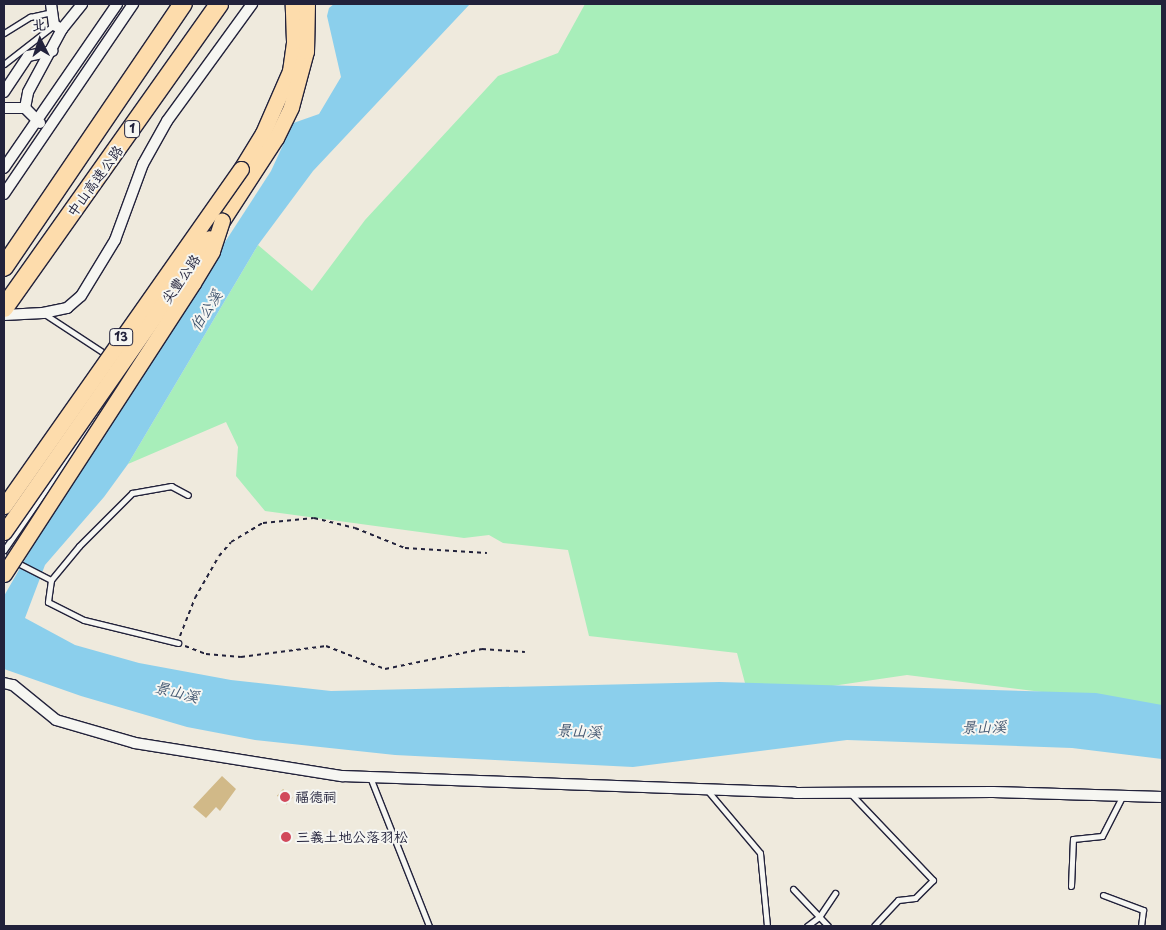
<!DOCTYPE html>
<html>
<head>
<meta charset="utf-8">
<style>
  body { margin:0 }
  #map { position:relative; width:1166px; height:930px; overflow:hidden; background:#efeadd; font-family:"Playpen Sans","LXGW WenKai TC",sans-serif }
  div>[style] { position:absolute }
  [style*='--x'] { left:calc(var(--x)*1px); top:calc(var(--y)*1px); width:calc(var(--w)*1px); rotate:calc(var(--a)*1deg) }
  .green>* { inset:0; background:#a8eeba }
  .water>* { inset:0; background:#8bcfec }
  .pier>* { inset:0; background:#efeadd }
  .building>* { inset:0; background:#d1b988; transform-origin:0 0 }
  .path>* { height:2px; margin-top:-1px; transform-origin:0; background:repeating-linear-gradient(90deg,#22223b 0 4px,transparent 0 8px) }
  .roads { filter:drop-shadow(1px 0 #22223b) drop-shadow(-1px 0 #22223b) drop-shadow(0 1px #22223b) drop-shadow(0 -1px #22223b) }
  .service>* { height:5px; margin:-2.5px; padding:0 2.5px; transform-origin:2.5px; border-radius:2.5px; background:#f6f6f2 }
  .minor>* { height:10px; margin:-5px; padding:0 5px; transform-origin:5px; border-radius:5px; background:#f6f6f2 }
  .primary>* { height:15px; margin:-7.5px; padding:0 7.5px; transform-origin:7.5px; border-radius:7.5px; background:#fddcac }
  .motorway>* { height:18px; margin:-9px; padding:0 9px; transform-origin:9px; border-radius:9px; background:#fddcac }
  .bridges { filter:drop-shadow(1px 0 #22223b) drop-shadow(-1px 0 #22223b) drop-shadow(0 1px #22223b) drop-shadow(0 -1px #22223b) }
  .primary-bridge>* { height:15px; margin:-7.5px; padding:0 7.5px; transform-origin:7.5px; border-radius:7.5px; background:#fddcac }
  .dots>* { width:14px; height:14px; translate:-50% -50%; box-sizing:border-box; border:2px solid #f6f6f2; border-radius:50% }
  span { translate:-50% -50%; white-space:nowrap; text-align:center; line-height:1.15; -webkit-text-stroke:4px #f6f6f2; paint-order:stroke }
  .shield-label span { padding:1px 4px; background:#f6f6f2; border:1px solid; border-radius:4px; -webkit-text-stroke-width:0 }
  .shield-label { font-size:12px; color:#22223b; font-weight:700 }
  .street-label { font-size:14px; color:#22223b }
  .poi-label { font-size:14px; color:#22223b }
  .left { translate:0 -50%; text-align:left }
  .water-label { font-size:15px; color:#425670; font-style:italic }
  .frame { position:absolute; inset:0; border:5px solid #22223b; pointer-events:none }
  .north { position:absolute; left:15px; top:15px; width:50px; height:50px; -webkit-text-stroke:4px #f6f6f2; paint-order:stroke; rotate:356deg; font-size:14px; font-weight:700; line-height:20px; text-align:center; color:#22223b }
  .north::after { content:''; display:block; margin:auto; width:18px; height:22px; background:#22223b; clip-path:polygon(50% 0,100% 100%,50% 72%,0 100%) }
</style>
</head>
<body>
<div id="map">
  <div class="green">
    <div style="clip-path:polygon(585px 4px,1162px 4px,1162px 707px,907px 675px,756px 697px,745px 683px,737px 653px,589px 636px,568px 550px,503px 543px,489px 535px,464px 538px,265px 511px,236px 476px,238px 447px,226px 422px,128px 464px,258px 245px,312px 291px,365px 220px,498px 76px,558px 53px)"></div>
  </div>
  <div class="water">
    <div style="clip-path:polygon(334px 4px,470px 4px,313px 171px,258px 245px,128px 464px,104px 497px,45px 565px,25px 618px,75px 645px,139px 663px,231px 680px,331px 691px,719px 682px,1096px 693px,1162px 705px,1162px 759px,1072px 748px,847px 740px,633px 767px,395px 755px,255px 740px,187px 727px,81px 696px,4px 669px,4px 596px,79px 465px,180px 320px,282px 127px,319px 114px,341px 77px,327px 16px,329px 8px)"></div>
  </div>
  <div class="pier">
    <div style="clip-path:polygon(295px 119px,271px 171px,190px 296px,196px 250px,244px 162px,280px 125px)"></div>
  </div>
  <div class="building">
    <div style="clip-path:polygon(222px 776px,236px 789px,220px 811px,216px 807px,206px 818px,193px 807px)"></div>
    <div style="left:283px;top:789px;width:13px;height:9px;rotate:42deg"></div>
  </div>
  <div class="path">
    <div style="--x:180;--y:636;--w:41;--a:-68.5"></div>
    <div style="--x:195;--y:598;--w:48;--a:-60.3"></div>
    <div style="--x:219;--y:556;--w:18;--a:-49"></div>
    <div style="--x:231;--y:542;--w:37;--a:-31"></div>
    <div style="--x:263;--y:523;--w:51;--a:-5.6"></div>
    <div style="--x:314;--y:518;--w:42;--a:13.7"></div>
    <div style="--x:355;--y:528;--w:54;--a:21.8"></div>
    <div style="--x:405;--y:548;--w:82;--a:3.5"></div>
    <div style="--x:185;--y:646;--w:22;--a:21"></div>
    <div style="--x:206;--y:654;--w:35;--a:5"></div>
    <div style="--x:241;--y:657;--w:86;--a:-7.4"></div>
    <div style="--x:326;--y:646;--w:63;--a:21.3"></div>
    <div style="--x:385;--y:669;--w:99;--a:-11.7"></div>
    <div style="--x:482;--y:649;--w:43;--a:4"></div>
  </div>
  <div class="roads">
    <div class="service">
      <div style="--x:4;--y:33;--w:31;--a:-32"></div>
      <div style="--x:30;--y:17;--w:23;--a:-13"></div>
      <div style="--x:4;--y:64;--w:63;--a:-38"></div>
      <div style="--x:43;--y:313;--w:77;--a:33.3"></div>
      <div style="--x:4;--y:550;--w:202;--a:-55.3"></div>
      <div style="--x:119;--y:384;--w:12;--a:-76"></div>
      <div style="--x:4;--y:556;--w:53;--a:27.1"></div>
      <div style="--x:51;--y:580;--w:22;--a:98"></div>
      <div style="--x:48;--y:602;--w:40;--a:26.6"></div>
      <div style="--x:84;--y:620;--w:97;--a:13.7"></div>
      <div style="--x:51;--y:580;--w:44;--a:-50.5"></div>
      <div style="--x:79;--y:546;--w:75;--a:-45"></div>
      <div style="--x:132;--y:493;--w:40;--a:-10"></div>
      <div style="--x:171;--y:486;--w:19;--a:28"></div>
      <div style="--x:370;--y:777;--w:160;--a:68.4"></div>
      <div style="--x:707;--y:790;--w:82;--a:49.9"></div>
      <div style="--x:760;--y:853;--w:73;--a:84.5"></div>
      <div style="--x:851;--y:794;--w:119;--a:46.4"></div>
      <div style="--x:933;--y:880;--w:25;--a:135"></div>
      <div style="--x:915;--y:898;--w:17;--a:173"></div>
      <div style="--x:898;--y:900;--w:35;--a:133"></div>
      <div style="--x:1071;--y:886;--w:47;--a:-87.6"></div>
      <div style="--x:1073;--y:839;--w:29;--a:-6"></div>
      <div style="--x:1102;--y:836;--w:46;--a:-62.9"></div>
      <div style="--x:793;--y:889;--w:51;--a:46.6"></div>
      <div style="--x:1103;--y:895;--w:43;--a:20.6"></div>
      <div style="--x:1143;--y:910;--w:16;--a:97"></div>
      <div style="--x:807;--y:926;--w:15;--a:-37"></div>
      <div style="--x:819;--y:917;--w:29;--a:-56"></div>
    </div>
    <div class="minor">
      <div style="--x:51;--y:4;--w:21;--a:82"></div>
      <div style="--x:54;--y:25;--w:9;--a:27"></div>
      <div style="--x:4;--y:92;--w:43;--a:-56.3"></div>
      <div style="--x:28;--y:56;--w:25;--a:-12"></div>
      <div style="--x:4;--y:108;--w:21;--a:0"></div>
      <div style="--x:40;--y:123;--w:21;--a:-135"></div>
      <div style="--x:25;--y:108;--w:16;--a:-79"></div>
      <div style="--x:28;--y:92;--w:72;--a:-61.6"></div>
      <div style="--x:62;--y:29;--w:32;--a:-51"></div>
      <div style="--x:4;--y:168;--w:199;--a:-55.4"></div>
      <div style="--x:4;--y:194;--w:230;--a:-55.8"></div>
      <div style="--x:4;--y:315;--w:39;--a:-3"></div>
      <div style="--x:43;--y:313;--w:25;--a:-12"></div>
      <div style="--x:67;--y:308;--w:18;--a:-41"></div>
      <div style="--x:81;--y:296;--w:66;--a:-58.7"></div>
      <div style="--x:115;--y:240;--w:81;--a:-69.8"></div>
      <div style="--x:143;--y:164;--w:49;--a:-60.8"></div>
      <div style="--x:167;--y:121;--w:145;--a:-54"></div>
      <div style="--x:4;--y:683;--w:9;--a:13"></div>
      <div style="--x:13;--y:685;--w:55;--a:39.1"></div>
      <div style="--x:56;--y:720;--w:82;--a:16.2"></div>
      <div style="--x:135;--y:743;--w:210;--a:9.1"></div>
      <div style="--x:342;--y:776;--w:453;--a:2.1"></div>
      <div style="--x:795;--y:793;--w:198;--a:-0.3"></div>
      <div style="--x:993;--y:792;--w:169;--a:1.7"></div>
    </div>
    <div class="primary">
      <div style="--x:241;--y:169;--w:42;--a:-58.6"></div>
      <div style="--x:263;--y:133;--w:68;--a:-66.5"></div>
      <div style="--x:290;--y:71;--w:30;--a:-82"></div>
      <div style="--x:294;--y:41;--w:37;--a:-92"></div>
      <div style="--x:222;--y:221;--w:99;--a:-57"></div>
      <div style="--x:276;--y:138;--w:34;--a:-64"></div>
      <div style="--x:291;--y:107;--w:58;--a:-75"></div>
      <div style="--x:306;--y:51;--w:47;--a:-88.8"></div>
    </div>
    <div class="motorway">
      <div style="--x:4;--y:267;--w:318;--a:-55.8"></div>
      <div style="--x:4;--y:308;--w:372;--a:-54.7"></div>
    </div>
  </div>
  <div class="bridges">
    <div class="primary-bridge">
      <div style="--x:4;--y:506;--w:412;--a:-54.9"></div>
      <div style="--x:4;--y:532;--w:358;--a:-55.1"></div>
      <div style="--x:4;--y:574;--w:347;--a:-57"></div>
      <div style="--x:193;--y:283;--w:37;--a:-59"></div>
      <div style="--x:212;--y:251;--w:32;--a:-72"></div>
    </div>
  </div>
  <div class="dots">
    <div style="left:285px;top:797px;background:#d1495b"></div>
    <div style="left:286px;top:837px;background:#d1495b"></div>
  </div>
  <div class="shield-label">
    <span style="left:132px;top:129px">1</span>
    <span style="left:121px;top:337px">13</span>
  </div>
  <div class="street-label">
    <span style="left:95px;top:181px;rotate:-54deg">中山高速公路</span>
    <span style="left:181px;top:279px;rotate:-55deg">尖豐公路</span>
  </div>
  <div class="poi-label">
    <span class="left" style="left:295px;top:797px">福德祠</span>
    <span class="left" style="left:296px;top:837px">三義土地公落羽松</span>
  </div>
  <div class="water-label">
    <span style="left:205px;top:310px;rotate:-57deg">伯公溪</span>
    <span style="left:177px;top:691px;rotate:14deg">景山溪</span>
    <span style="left:984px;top:726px;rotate:-1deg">景山溪</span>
    <span style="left:579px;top:730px;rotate:3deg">景山溪</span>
  </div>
  <div class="frame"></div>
  <div class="north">北</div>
</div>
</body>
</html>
